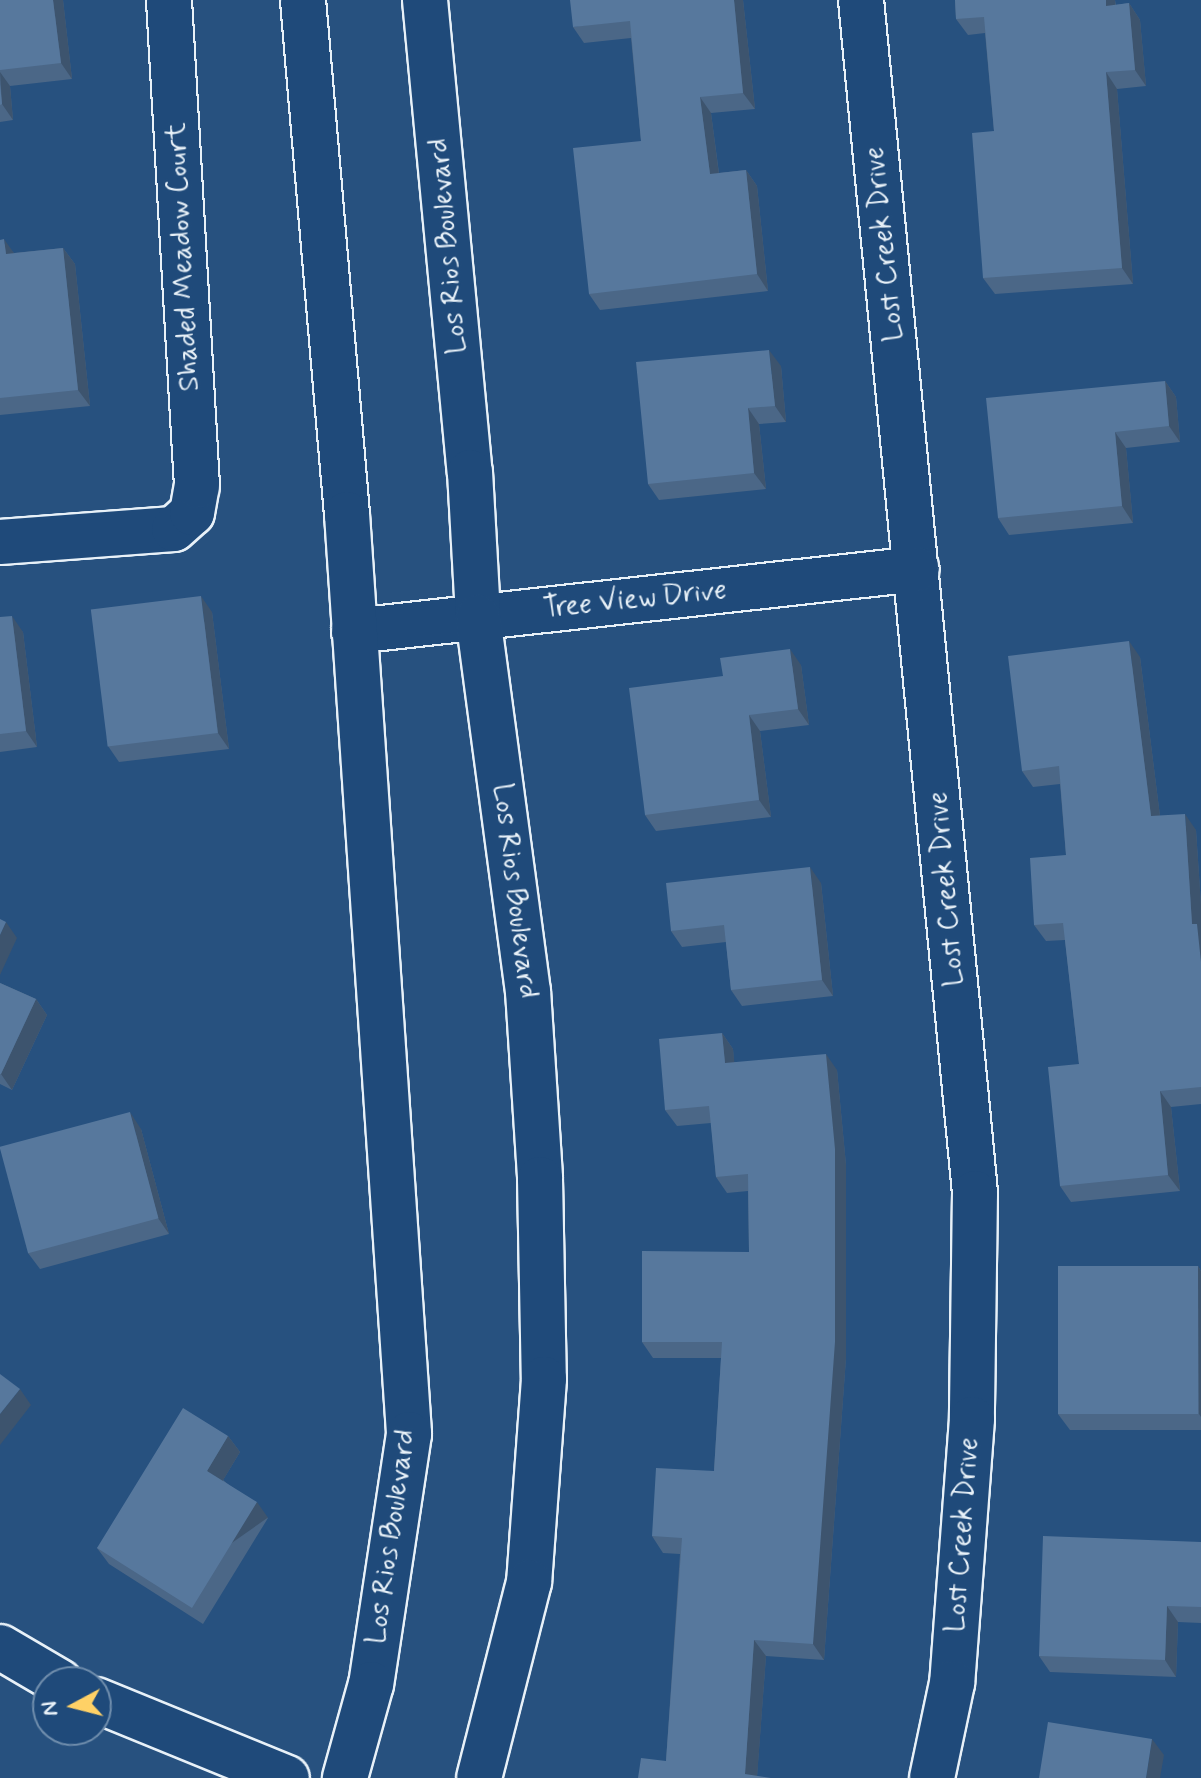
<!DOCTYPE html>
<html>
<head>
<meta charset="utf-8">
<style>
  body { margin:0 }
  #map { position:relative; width:1201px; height:1778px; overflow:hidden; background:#27517f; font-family:Mynerve,sans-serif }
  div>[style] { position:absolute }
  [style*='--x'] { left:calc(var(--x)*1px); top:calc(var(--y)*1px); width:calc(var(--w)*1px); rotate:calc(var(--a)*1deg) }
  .roads { filter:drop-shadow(2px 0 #e8f1f8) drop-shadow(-2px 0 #e8f1f8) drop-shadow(0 2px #e8f1f8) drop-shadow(0 -2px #e8f1f8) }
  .minor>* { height:44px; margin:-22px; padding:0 22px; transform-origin:22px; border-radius:22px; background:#1f4a7a }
  .secondary>* { height:44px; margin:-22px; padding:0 22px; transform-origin:22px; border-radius:22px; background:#1f4a7a }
  .wall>* { inset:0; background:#4b6787 }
  .shaded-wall>* { inset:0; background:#3d546e; transform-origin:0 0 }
  .building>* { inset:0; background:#57789d; transform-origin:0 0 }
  span { translate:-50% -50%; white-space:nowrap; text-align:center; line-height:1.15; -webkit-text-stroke:6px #1f4a7a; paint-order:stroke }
  .street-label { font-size:28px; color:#e8f1f8 }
  .north { position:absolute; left:32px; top:1666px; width:80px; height:80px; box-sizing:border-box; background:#1f4a7a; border:2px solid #6f8dac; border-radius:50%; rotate:263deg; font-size:22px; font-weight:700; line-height:32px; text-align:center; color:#e8f1f8 }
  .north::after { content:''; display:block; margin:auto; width:28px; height:36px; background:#ffd166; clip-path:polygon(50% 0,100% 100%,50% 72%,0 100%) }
</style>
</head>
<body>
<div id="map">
  <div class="roads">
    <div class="minor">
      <div style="--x:861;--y:0;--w:1198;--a:84.54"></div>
      <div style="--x:975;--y:1193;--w:226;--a:90.8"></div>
      <div style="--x:972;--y:1419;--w:265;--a:94.3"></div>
      <div style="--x:952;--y:1683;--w:97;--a:101.9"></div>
      <div style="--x:0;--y:542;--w:174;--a:-4.3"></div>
      <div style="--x:174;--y:529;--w:24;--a:-42"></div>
      <div style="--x:192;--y:513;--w:27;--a:-80"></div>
      <div style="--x:197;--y:486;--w:487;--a:-93.3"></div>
      <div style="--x:354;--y:631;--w:566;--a:-6.28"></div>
      <div style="--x:0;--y:1647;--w:69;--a:30.3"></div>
      <div style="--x:96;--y:1700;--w:206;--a:22.2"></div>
    </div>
    <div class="secondary">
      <div style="--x:303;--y:0;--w:516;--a:85.11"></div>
      <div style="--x:347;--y:514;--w:922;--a:86.14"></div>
      <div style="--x:409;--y:1434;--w:253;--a:98.6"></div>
      <div style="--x:371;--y:1684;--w:98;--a:105.5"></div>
      <div style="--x:425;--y:0;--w:474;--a:84.6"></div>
      <div style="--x:470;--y:472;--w:145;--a:86.8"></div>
      <div style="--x:478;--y:617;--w:377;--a:82.4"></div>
      <div style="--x:528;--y:991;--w:188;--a:86.3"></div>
      <div style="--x:540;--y:1179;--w:200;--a:88.9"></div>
      <div style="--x:544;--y:1379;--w:204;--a:94.2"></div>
      <div style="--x:529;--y:1582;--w:202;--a:104.3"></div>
    </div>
  </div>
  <div class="wall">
    <div style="clip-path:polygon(0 0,63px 0,72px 79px,10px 86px,13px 120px,0 122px)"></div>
    <div style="clip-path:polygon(743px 0,755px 109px,711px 113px,719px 173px,746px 170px,757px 186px,768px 291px,600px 310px,589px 294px,641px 141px,631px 38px,584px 43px,573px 27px)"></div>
    <div style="clip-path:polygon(955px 0,1115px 0,1116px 5px,1129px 3px,1140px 20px,1146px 86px,1117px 89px,1133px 284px,995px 294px,983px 278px,994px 131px,985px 33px,968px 35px,956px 19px)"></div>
    <div style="clip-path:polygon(0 240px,14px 253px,63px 248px,75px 264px,90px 406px,0 415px)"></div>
    <div style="clip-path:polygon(781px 366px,786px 422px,759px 424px,766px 489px,659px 500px,648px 484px)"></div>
    <div style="clip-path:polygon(1165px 381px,1176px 397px,1180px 442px,1126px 448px,1133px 523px,1009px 535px,998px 518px)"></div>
    <div style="clip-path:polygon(212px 612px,229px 749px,119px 762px,108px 746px)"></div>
    <div style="clip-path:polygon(0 617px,23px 632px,37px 747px,0 752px)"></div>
    <div style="clip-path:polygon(1140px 657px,1160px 816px,1196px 830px,1201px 905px,1201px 1104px,1171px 1107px,1180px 1191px,1071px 1202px,1060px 1186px,1079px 1064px,1065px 940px,1046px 941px,1034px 925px,1066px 855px,1060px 784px,1033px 787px,1022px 771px)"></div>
    <div style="clip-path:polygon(801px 665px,809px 725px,760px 731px,771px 817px,656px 831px,645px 815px,723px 676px)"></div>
    <div style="clip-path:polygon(821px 883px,833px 996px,742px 1006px,731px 990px,726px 942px,682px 947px,671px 931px)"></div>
    <div style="clip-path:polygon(0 983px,36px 999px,47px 1015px,12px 1090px,0 1084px)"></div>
    <div style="clip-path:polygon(722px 1033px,733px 1049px,734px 1062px,837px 1070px,846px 1165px,846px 1358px,824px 1660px,766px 1656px,757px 1776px,666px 1761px,680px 1554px,663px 1553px,652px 1536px,714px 1471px,721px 1358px,653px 1358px,642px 1342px,749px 1252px,748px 1191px,727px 1193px,716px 1177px,711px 1123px,677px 1126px,665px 1110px)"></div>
    <div style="clip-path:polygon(141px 1129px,169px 1234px,40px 1269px,28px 1253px)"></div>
    <div style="clip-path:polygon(1198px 1266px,1201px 1271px,1201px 1430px,1070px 1430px,1058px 1414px)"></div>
    <div style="clip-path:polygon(228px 1436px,240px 1452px,223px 1480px,268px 1518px,203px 1624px,109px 1564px,97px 1548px)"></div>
    <div style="clip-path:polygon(1201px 1542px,1201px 1623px,1178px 1622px,1176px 1677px,1050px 1672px,1039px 1656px)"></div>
  </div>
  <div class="shaded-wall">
    <div style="clip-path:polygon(53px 0,63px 0,72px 79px,61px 63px)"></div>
    <div style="clip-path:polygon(734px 0,743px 0,755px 109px,743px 93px)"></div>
    <div style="clip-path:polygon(1106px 0,1115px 0,1117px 22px,1106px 6px)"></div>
    <div style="clip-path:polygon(1129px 3px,1140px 20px,1146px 86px,1135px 70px)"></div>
    <div style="clip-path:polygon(0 72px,10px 86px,13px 120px,2px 104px)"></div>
    <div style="clip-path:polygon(1106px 72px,1117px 89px,1133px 284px,1122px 268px)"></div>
    <div style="clip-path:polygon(700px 97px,711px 113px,721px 190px,710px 174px)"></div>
    <div style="clip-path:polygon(746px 170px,757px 186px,768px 291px,757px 274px)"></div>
    <div style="clip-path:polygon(4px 239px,16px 256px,6px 254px)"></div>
    <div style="clip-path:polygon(63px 248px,75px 264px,90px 406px,78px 390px)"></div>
    <div style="clip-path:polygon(769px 350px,781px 366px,786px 422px,775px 406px)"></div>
    <div style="clip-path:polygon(1165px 381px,1176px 397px,1180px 442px,1169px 426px)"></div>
    <div style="clip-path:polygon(748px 408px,759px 424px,766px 489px,754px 473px)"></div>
    <div style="clip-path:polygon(1115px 432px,1126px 448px,1133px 523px,1122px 506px)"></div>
    <div style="clip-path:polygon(201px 596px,212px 612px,229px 749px,218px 733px)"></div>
    <div style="clip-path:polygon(12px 616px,23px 632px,37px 747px,26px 731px)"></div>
    <div style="clip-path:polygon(1129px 641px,1140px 657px,1162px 832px,1151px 816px)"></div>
    <div style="clip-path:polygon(790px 649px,801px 665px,809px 725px,798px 709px)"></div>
    <div style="clip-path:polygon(749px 715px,760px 731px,771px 817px,759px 800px)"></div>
    <div style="clip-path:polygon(1185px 814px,1196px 830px,1201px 905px,1201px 962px,1192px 924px)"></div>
    <div style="clip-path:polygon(810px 867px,821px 883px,833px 996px,822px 980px)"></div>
    <div style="clip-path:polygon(6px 922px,17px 938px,0 975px,0 935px)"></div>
    <div style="clip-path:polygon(36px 999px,47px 1015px,12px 1090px,1px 1074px)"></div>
    <div style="clip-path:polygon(722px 1033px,733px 1049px,736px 1079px,725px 1063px)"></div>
    <div style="clip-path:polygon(826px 1054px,837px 1070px,846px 1165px,846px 1358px,824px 1660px,813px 1644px)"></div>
    <div style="clip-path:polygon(1160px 1091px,1171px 1107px,1180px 1191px,1168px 1175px)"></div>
    <div style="clip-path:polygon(130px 1112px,141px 1129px,169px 1234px,158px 1218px)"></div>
    <div style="clip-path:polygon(1198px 1266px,1201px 1271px,1201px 1417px,1199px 1414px)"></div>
    <div style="clip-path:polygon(20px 1389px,31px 1405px,0 1445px,0 1414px)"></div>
    <div style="clip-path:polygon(228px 1436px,240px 1452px,219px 1487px,207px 1471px)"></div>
    <div style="left:257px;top:1502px;width:19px;height:124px;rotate:55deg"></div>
    <div style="clip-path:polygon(1167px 1606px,1178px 1622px,1176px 1677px,1165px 1660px)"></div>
    <div style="clip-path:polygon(754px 1640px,766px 1656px,757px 1778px,745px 1774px)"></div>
    <div style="clip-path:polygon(1152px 1739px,1164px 1755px,1160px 1778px,1146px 1778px)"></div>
  </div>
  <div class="building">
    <div style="clip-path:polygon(0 0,53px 0,61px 63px,0 70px)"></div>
    <div style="clip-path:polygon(570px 0,734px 0,743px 93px,700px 97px,710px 174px,746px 170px,757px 274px,589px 294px,573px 148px,641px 141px,630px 21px,573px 27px)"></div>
    <div style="clip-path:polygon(955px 0,1106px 0,1106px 6px,1129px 3px,1135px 70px,1106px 72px,1122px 268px,983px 278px,972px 133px,994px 131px,984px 17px,956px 19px)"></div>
    <div style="clip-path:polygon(0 84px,2px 104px,0 105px)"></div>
    <div style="clip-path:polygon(4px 239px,6px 254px,63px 248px,78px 390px,0 398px,0 240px)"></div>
    <div style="clip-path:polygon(769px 350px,775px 406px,748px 408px,754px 473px,648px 484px,636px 362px)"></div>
    <div style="clip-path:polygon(1165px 381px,1169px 426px,1115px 432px,1122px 506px,998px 518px,986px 398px)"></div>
    <div style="left:201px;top:596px;width:138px;height:111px;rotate:83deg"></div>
    <div style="clip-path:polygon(12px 616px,26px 731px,0 734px,0 617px)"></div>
    <div style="clip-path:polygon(1129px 641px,1151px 816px,1185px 814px,1192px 924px,1197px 924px,1201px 962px,1201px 1087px,1160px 1091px,1168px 1175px,1060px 1186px,1048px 1067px,1079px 1064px,1063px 923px,1034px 925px,1030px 858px,1066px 855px,1059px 766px,1022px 771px,1008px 656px)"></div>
    <div style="clip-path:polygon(790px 649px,798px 709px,749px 715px,759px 800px,645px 815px,629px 688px,723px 676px,720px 658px)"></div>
    <div style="clip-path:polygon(810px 867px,822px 980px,731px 990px,724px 925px,671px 931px,666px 883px)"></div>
    <div style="clip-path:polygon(0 919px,6px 922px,0 935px)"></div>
    <div style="clip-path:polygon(0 983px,36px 999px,1px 1074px,0 1074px)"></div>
    <div style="clip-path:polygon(722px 1033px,725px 1063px,826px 1054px,835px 1149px,835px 1342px,813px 1644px,754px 1640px,745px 1774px,771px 1778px,638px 1778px,641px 1758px,666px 1761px,682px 1538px,652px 1536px,656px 1468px,714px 1471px,722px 1342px,642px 1342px,642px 1251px,749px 1252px,748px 1174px,716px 1177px,709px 1106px,665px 1110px,659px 1039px)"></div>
    <div style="left:130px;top:1112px;width:110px;height:135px;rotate:75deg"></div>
    <div style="left:1198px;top:1266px;width:148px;height:140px;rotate:90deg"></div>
    <div style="clip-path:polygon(0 1374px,20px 1389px,0 1414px)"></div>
    <div style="clip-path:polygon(183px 1408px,228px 1436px,207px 1471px,257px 1502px,192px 1608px,97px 1548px)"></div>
    <div style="clip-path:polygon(1043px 1536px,1201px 1542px,1201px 1607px,1167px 1606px,1165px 1660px,1039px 1656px)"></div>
    <div style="clip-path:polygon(1048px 1722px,1152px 1739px,1146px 1778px,1039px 1778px)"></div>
  </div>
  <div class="street-label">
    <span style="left:885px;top:244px;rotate:-96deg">Lost Creek Drive</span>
    <span style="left:449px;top:246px;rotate:-95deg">Los Rios Boulevard</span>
    <span style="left:184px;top:257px;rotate:-93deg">Shaded Meadow Court</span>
    <span style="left:635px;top:600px;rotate:-6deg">Tree View Drive</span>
    <span style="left:947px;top:889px;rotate:-95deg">Lost Creek Drive</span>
    <span style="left:514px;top:891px;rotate:83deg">Los Rios Boulevard</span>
    <span style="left:963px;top:1535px;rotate:-86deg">Lost Creek Drive</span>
    <span style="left:392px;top:1537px;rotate:-82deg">Los Rios Boulevard</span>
  </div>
  <div class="north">N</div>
</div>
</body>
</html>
